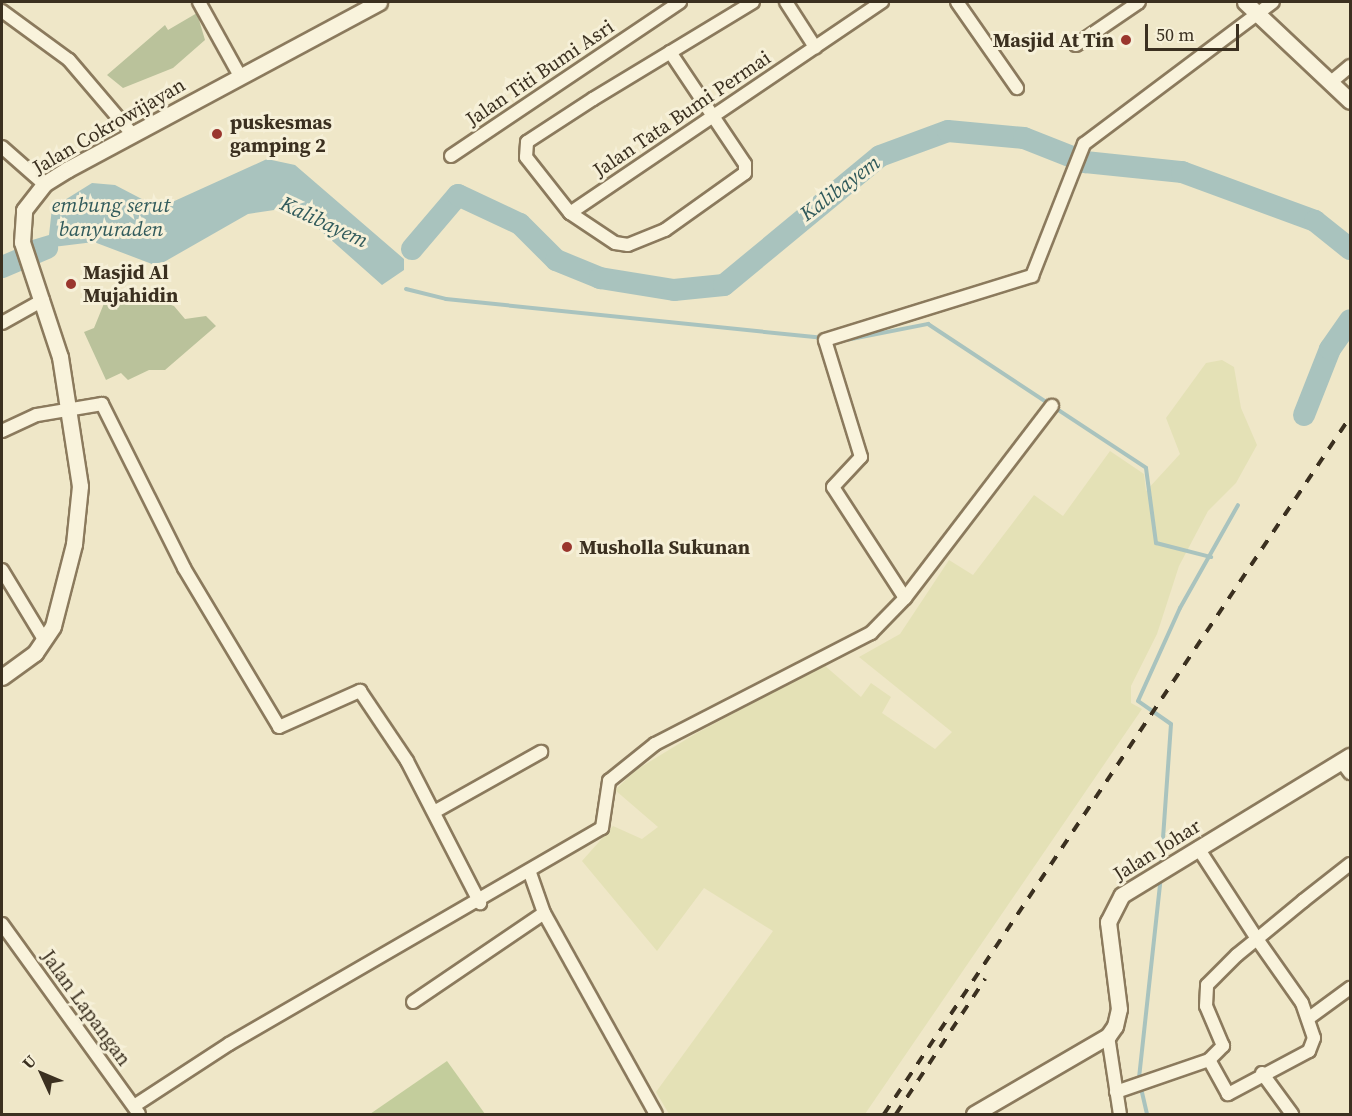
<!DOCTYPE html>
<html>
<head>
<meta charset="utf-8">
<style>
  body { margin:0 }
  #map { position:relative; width:1352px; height:1116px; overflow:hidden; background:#efe7c8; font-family:"Source Serif 4",serif }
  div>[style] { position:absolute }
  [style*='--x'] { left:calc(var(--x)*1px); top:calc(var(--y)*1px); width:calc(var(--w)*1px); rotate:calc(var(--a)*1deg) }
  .farmland>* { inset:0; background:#e4e1b6 }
  .green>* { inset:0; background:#c3cd9c }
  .cemetery>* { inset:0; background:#bac29b }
  .water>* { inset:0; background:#a9c3be }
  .stream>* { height:4px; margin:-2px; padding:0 2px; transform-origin:2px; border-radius:2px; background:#a9c3be }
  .river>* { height:22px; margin:-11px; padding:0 11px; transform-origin:11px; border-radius:11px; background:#a9c3be }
  .roads { filter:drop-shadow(2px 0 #8b7a5d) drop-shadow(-2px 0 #8b7a5d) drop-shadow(0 2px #8b7a5d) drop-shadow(0 -2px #8b7a5d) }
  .minor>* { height:12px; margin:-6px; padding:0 6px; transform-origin:6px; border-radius:6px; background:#f9f3dc }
  .tertiary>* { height:15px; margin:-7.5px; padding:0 7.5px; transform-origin:7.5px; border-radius:7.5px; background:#f9f3dc }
  .rail>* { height:4px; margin-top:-2px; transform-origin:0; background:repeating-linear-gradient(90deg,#3b3020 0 10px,transparent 0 20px) }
  .dots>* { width:16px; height:16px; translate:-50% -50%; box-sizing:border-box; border:3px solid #f6f0d8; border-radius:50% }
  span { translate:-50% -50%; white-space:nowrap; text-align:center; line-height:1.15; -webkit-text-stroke:6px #f6f0d8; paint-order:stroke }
  .poi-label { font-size:20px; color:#3b3020; font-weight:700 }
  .right { translate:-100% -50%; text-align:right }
  .left { translate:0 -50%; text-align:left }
  .street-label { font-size:20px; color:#3b3020 }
  .water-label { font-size:21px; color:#305a5b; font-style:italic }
  .frame { position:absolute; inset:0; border:3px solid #3b3020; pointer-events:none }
  .north { position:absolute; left:12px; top:1044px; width:60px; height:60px; -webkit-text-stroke:4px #f6f0d8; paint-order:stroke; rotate:314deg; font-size:16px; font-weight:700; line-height:24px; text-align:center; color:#3b3020 }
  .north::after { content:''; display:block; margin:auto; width:21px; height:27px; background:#3b3020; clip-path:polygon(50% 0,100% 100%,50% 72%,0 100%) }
  .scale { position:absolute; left:1145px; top:24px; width:94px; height:27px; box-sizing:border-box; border:3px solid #3b3020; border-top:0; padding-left:8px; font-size:18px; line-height:21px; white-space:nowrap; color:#3b3020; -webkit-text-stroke:4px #f6f0d8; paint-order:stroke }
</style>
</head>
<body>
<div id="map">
  <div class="farmland">
    <div style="clip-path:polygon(1222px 360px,1234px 367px,1241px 408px,1257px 445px,1236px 483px,1208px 511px,1179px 566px,1157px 634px,1131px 686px,1131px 703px,1142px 709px,865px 1114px,669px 1114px,656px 1092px,773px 931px,704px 888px,657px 951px,582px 861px,613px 826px,642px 839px,658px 827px,615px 790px,636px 770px,695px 734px,824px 665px,861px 697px,871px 683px,891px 697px,882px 713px,935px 749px,952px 732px,859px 657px,900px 634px,949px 560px,973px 575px,1034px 495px,1063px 516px,1110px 451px,1144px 474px,1146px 491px,1180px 454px,1166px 418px,1206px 363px)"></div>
  </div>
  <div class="green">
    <div style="clip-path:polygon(447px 1061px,485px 1114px,370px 1114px)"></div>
  </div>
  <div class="cemetery">
    <div style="clip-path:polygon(197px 13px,205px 40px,173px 68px,123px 88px,107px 75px,165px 25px,168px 30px)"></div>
    <div style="clip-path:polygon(128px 291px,174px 306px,185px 319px,206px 316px,216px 326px,165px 370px,149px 370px,128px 380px,121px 373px,106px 380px,84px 332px,94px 328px,105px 301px)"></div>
  </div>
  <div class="water">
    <div style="clip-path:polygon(267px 159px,295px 165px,404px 259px,404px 270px,382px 285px,303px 215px,281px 209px,248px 214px,164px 262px,152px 264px,94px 242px,53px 247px,24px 259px,29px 241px,49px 235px,52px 208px,92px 183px,115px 185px,159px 208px)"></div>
  </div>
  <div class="stream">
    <div style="--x:406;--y:289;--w:41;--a:14"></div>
    <div style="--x:446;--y:299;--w:378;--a:5.9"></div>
    <div style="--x:841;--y:341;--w:89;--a:-11.1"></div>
    <div style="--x:928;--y:324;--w:261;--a:33.4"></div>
    <div style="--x:1146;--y:468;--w:76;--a:82.4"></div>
    <div style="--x:1156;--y:543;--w:57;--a:14.3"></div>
    <div style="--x:1161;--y:867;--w:143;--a:-86"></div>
    <div style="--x:1171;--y:724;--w:40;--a:-145.1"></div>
    <div style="--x:1138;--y:701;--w:102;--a:-65.7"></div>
    <div style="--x:1180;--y:608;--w:118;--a:-60.6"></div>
    <div style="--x:1147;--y:1114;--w:37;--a:-103"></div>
    <div style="--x:1139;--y:1078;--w:202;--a:-83.8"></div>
  </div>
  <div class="river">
    <div style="--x:412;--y:249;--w:71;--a:-49.6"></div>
    <div style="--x:458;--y:195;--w:68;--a:25.1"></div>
    <div style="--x:520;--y:224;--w:51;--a:45"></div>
    <div style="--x:556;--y:260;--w:48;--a:22.2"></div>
    <div style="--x:600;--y:278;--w:75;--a:9.2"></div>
    <div style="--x:674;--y:290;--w:50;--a:-5.7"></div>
    <div style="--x:724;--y:285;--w:202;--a:-39.6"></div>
    <div style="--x:880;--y:156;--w:72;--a:-20.2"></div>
    <div style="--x:948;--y:131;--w:76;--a:5.3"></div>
    <div style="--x:1024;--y:138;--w:66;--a:21.5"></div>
    <div style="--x:1085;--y:162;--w:98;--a:5.9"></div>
    <div style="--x:1182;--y:172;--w:142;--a:20.2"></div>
    <div style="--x:1315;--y:221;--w:45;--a:38.7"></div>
    <div style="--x:2;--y:267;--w:49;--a:-22.9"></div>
    <div style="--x:1304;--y:415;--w:71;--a:-68.5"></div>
    <div style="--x:1330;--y:349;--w:35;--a:-55"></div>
  </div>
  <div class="roads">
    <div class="minor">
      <div style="--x:199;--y:2;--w:85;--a:61"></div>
      <div style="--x:786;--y:2;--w:54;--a:57.2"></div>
      <div style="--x:957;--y:2;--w:105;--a:55.1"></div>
      <div style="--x:2;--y:11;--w:83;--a:36.2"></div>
      <div style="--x:69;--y:60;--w:99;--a:49.5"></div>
      <div style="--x:1076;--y:45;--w:76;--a:-34.3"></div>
      <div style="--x:670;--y:52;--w:135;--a:56.2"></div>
      <div style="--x:745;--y:164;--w:9;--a:90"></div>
      <div style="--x:745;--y:173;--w:98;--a:144.5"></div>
      <div style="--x:665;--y:230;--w:40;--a:158"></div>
      <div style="--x:628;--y:245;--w:13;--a:-171"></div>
      <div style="--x:615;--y:243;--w:54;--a:-146.3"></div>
      <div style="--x:570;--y:213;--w:71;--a:-128.2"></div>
      <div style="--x:526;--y:157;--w:15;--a:-86"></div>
      <div style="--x:527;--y:142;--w:79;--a:-33.1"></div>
      <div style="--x:593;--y:99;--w:187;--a:-31.2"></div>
      <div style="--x:1331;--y:82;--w:25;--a:-40"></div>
      <div style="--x:2;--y:147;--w:56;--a:41.4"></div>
      <div style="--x:451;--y:156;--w:276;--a:-33.9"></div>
      <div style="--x:570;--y:213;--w:377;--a:-34.1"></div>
      <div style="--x:2;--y:323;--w:47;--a:-29.3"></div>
      <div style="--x:2;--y:431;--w:38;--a:-25"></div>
      <div style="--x:37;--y:415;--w:66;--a:-9.6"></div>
      <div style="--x:102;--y:404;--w:183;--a:63.4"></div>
      <div style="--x:184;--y:568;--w:185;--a:59.1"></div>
      <div style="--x:279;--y:727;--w:89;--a:-24"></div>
      <div style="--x:360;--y:691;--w:84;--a:56.1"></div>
      <div style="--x:407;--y:761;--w:160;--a:62.8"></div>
      <div style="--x:2;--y:570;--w:83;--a:58.8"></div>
      <div style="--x:905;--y:598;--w:132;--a:-123"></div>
      <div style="--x:833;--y:487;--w:41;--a:-47"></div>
      <div style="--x:861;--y:457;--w:122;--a:-107.1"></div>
      <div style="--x:825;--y:340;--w:217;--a:-17.2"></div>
      <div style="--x:1032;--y:276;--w:142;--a:-68.5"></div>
      <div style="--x:1084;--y:144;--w:236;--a:-36.9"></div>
      <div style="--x:1341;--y:761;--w:15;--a:53"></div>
      <div style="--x:434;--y:812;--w:123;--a:-29.3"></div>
      <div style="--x:1198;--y:848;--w:108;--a:57"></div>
      <div style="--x:1257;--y:939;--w:78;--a:54.9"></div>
      <div style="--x:1302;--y:1003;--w:37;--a:71"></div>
      <div style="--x:1314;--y:1038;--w:14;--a:111"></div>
      <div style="--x:1309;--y:1051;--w:92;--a:152"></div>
      <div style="--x:1228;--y:1094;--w:39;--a:-119"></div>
      <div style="--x:1209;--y:1060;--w:20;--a:-45"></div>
      <div style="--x:1223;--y:1046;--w:43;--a:-113"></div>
      <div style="--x:1206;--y:1006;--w:21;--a:-87"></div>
      <div style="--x:1207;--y:985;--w:42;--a:-45"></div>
      <div style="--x:1237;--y:955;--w:26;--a:-39"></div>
      <div style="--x:1257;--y:939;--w:60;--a:-39.6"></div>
      <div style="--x:1303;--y:901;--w:60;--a:-38.2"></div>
      <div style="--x:530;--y:873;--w:42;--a:70.7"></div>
      <div style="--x:544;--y:913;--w:230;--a:60.9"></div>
      <div style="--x:2;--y:924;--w:234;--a:54.2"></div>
      <div style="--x:413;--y:1002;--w:158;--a:-34.2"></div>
      <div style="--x:1309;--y:1018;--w:51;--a:-36.2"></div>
      <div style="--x:1108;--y:1036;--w:79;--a:81.3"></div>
      <div style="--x:1262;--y:1073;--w:51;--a:53.8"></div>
      <div style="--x:1116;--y:1092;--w:98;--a:-19"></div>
      <div style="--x:134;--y:1106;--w:113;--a:-33.1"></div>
      <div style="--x:229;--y:1044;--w:431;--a:-30.1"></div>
      <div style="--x:602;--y:828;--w:48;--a:-81.5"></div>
      <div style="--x:609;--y:781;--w:59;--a:-38.8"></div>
      <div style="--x:655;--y:744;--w:243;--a:-27.2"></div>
      <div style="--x:871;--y:633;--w:49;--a:-45.8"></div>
      <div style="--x:905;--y:598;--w:242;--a:-52.6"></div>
    </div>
    <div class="tertiary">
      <div style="--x:1245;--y:2;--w:144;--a:43.3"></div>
      <div style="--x:2;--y:677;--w:41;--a:-36"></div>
      <div style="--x:35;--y:653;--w:32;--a:-56"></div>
      <div style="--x:53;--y:626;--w:85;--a:-75.6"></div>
      <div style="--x:74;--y:544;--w:58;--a:-84.1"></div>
      <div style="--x:80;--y:486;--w:131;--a:-98.8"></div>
      <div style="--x:60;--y:357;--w:121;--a:-108.3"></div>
      <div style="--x:22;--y:242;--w:32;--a:-86"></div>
      <div style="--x:24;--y:210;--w:33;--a:-52"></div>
      <div style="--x:44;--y:184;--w:28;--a:-32"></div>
      <div style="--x:68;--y:169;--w:353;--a:-28.2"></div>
      <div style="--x:974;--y:1114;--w:155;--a:-30.2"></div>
      <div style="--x:1108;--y:1036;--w:12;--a:-55"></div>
      <div style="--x:1115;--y:1026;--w:17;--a:-77"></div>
      <div style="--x:1119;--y:1009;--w:88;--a:-97.2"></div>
      <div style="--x:1108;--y:922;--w:30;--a:-63"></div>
      <div style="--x:1122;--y:895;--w:267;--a:-31.4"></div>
    </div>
  </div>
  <div class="rail">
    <div style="--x:884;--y:1114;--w:838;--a:-56.23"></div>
    <div style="--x:896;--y:1114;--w:162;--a:-56.6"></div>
  </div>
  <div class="dots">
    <div style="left:1126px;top:40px;background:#9a362d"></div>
    <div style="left:217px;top:134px;background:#9a362d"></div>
    <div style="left:71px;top:284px;background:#9a362d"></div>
    <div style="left:567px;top:547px;background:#9a362d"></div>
  </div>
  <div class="poi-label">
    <span class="right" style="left:1114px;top:40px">Masjid At Tin</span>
    <span class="left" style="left:230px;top:134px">puskesmas<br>gamping 2</span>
    <span class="left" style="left:83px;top:284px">Masjid Al<br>Mujahidin</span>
    <span class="left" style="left:579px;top:547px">Musholla Sukunan</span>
  </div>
  <div class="street-label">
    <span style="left:540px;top:73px;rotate:-34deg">Jalan Titi Bumi Asri</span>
    <span style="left:682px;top:114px;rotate:-34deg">Jalan Tata Bumi Permai</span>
    <span style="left:109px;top:126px;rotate:-30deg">Jalan Cokrowijayan</span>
    <span style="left:1157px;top:850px;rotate:-32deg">Jalan Johar</span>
    <span style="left:86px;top:1008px;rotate:54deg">Jalan Lapangan</span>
  </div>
  <div class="water-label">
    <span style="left:840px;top:188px;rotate:-37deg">Kalibayem</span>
    <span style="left:111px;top:217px">embung serut<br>banyuraden</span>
    <span style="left:324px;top:222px;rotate:25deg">Kalibayem</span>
  </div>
  <div class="frame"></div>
  <div class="north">U</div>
  <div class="scale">50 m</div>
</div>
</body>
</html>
